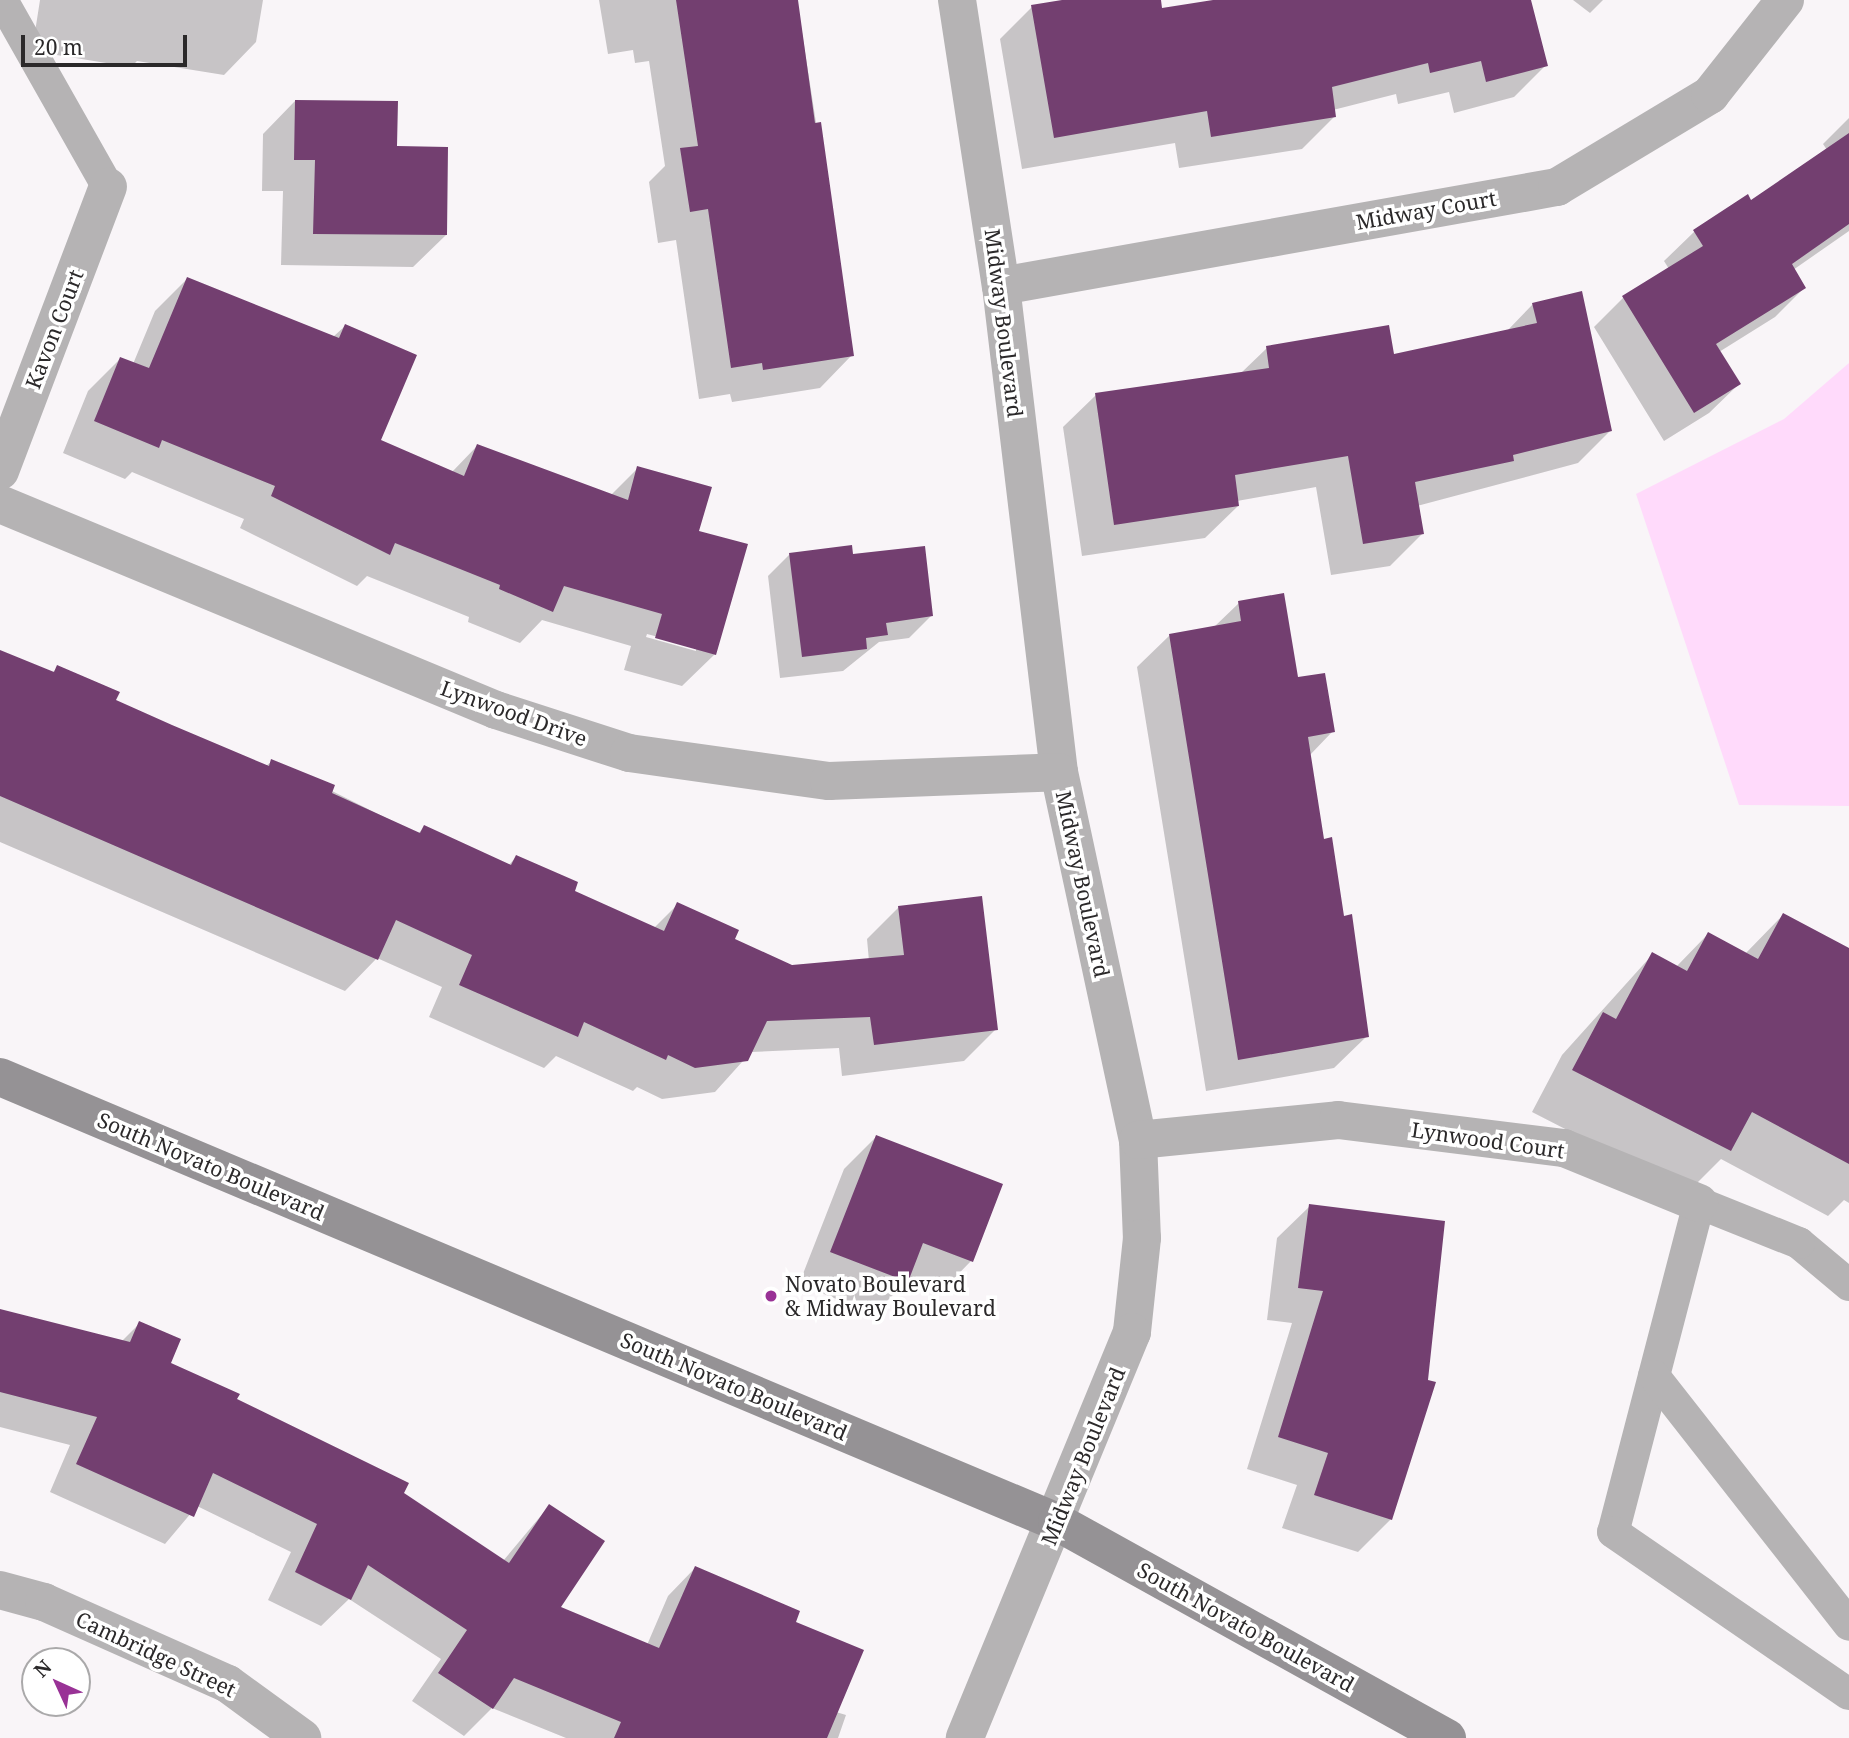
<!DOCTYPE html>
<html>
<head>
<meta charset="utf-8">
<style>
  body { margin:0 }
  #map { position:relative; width:1849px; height:1738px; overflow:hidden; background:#f9f5f8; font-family:"Noto Serif",serif }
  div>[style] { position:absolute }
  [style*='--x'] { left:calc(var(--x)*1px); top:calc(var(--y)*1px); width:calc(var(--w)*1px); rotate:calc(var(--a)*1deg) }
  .green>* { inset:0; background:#ffdafb }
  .shadow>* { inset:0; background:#0003 }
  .building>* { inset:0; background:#733f70 }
  .lane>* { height:32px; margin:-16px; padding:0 16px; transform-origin:16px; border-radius:16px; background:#b5b3b4 }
  .street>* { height:38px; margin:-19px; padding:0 19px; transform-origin:19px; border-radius:19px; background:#b5b3b4 }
  .secondary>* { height:38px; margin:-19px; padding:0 19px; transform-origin:19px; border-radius:19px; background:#959295 }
  .dots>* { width:19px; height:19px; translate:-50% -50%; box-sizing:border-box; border:4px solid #fff; border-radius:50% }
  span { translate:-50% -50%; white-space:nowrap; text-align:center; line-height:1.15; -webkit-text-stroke:7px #fff; paint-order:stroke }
  .street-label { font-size:21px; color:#2b292a }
  .poi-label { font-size:21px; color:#2b292a }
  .left { translate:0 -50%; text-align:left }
  .north { position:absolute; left:21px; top:1647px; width:70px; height:70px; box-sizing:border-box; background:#fff; border:2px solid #aaa9aa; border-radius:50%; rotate:315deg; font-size:19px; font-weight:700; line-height:28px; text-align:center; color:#2b292a }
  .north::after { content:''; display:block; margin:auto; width:24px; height:32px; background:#993296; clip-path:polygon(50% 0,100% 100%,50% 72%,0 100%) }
  .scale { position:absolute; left:21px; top:35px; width:166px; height:32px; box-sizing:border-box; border:4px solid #2b292a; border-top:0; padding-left:9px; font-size:21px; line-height:24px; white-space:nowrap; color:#2b292a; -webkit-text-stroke:5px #fff; paint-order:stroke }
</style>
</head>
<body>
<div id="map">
  <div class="green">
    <div style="clip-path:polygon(1849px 363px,1849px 806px,1739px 805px,1636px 494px,1784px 419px)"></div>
  </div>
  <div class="shadow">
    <div style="clip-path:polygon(40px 0,263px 0,256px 42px,224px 75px,137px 61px,131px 67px,32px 51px)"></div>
    <div style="clip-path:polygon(599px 0,797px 0,852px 355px,820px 388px,732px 402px,730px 394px,699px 399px,676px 240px,658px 243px,649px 182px,665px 166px,649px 61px,635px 63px,633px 50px,608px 54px)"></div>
    <div style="clip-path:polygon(1072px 0,1159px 0,1161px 10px,1224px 0,1529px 0,1546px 65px,1514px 97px,1454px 113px,1449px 92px,1398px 104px,1396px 94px,1333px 110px,1334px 117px,1302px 149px,1179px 168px,1175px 143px,1022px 169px,1000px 39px,1032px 7px)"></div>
    <div style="clip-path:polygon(1573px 0,1603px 0,1590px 13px)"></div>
    <div style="clip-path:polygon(295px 101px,396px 148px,446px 235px,413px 267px,281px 265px,283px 191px,262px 191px,263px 134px)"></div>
    <div style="clip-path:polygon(1849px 118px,1849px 231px,1793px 270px,1804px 288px,1775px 317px,1719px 352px,1739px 384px,1709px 413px,1664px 441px,1594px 327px,1623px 298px,1669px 269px,1664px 261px,1694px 232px,1748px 197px,1751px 202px,1827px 150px,1823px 144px)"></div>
    <div style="clip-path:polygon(evenodd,187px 279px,333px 337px,345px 326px,379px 440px,452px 472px,477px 446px,611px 495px,638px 468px,697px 532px,715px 654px,682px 686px,624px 670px,631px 646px,542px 620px,520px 643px,468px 622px,469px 617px,367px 576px,357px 586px,240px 528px,244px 519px,132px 472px,125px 479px,63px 453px,88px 391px,120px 359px,133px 364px,155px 311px,187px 279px,647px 634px,696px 647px,696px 651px,646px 637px,647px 634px)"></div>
    <div style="clip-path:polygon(1533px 304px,1610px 431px,1578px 463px,1417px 506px,1422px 534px,1390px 566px,1331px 575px,1316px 487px,1237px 501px,1238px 506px,1205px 538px,1082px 556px,1063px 427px,1096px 395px,1241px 373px,1267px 348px,1392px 356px,1506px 332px)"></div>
    <div style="clip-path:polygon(790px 554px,852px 556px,931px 616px,909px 638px,879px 642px,843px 671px,780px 678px,768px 576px)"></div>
    <div style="clip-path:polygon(1239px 603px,1333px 731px,1309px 756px,1323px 841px,1367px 1036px,1334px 1068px,1206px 1091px,1137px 667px,1170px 635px,1214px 627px)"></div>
    <div style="clip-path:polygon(0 652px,52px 673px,58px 667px,114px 701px,266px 766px,272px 761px,418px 834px,424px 827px,508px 866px,516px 857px,573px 891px,654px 928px,678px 904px,732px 940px,792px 967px,869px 961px,867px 939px,899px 907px,996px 1029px,964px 1061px,842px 1076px,839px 1048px,751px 1052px,715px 1092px,662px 1099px,637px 1087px,633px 1091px,556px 1056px,544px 1068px,429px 1017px,442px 987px,377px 958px,345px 991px,0 842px)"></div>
    <div style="clip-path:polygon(1783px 915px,1849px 950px,1849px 1203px,1844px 1200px,1828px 1216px,1721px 1159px,1688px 1192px,1532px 1112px,1562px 1055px,1652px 955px,1676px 967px,1708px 934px,1745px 954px)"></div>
    <div style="clip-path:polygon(876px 1137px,1001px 1185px,971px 1261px,939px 1294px,907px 1281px,874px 1314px,799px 1284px,844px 1169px)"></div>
    <div style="clip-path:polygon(1310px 1206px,1391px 1519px,1358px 1552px,1282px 1528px,1297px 1485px,1247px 1469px,1292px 1323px,1267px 1320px,1277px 1238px)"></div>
    <div style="clip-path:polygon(0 1311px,121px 1342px,140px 1323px,168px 1364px,402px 1493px,503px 1561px,549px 1506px,558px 1608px,647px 1645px,668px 1596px,695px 1568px,794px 1623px,836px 1712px,846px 1715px,838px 1738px,566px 1738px,492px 1708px,464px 1736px,412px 1701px,441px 1659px,349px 1599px,321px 1626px,268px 1600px,291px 1552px,197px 1506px,165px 1544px,50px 1492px,70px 1445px,0 1427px)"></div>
  </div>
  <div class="building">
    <div style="clip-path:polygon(676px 0,798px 0,815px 123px,821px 122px,854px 356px,763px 370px,762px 363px,731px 368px,708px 209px,690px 212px,680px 148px,698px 146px)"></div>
    <div style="clip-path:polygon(1062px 0,1161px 0,1162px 8px,1213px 0,1531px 0,1548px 66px,1486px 82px,1481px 61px,1430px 73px,1428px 63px,1332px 87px,1336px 117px,1211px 137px,1207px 111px,1054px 138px,1031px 5px)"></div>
    <div style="clip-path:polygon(295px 100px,398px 101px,397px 146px,448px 147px,447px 235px,313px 234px,315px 160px,294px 160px)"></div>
    <div style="clip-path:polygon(1849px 133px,1849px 224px,1792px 264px,1806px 288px,1716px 344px,1741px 384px,1694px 413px,1622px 296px,1703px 246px,1693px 230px,1748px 194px,1751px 200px)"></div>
    <div style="clip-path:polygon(187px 277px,339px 338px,345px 324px,417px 355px,381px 440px,464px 476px,477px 444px,628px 500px,637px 466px,712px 487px,699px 531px,748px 544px,716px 655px,655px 638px,662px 614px,564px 586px,553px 612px,499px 589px,500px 585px,395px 543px,390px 555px,271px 496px,275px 486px,162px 440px,159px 448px,94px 421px,120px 357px,149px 368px)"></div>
    <div style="clip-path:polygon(1582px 291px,1612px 431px,1513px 455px,1514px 461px,1415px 482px,1424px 534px,1363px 544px,1348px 456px,1235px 475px,1239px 506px,1114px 525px,1095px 393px,1269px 368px,1266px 346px,1389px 325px,1394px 354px,1537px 323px,1532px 303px)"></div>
    <div style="clip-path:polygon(852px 545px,853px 554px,925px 546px,933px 616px,886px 623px,888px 635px,866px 638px,867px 649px,802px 657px,789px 553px)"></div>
    <div style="clip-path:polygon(1284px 593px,1298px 677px,1325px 673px,1335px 732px,1308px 737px,1324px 839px,1332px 837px,1344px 916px,1352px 914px,1369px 1037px,1238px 1060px,1169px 634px,1241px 621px,1238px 601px)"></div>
    <div style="clip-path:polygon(0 650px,54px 672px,57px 665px,120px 692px,116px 700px,172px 725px,269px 766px,271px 759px,335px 785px,332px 793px,420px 833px,424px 825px,511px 865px,516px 855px,578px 882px,575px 891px,664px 931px,677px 902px,739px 930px,735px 939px,792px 965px,904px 955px,898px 906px,982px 896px,998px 1030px,874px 1045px,870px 1017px,767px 1021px,748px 1061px,695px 1068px,668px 1055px,666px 1060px,584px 1022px,578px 1037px,459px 985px,472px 955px,396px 920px,378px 960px,0 796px)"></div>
    <div style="clip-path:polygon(1783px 913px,1849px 948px,1849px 1164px,1752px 1112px,1731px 1151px,1572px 1070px,1603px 1012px,1616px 1019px,1652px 952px,1687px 971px,1708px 932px,1758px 959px)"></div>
    <div style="clip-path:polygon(876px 1135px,1003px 1184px,973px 1262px,923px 1243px,908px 1282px,830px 1252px)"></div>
    <div style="clip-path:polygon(1309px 1204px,1445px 1221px,1428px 1380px,1436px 1382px,1392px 1520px,1314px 1495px,1328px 1453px,1278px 1437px,1323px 1291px,1298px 1288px)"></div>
    <div style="clip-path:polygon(0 1309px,130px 1342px,139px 1321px,181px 1339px,171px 1363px,240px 1394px,237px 1399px,409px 1483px,404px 1493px,509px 1563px,549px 1504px,605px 1541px,561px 1607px,659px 1648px,695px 1566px,800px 1611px,796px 1622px,864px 1650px,827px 1738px,614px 1738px,621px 1722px,514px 1678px,493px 1709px,438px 1673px,467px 1630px,368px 1565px,351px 1600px,295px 1572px,317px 1524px,213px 1473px,194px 1517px,76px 1464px,97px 1417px,0 1392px)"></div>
  </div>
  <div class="lane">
    <div style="--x:2;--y:0;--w:215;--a:60.5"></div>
    <div style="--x:1849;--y:1285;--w:65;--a:-140"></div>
    <div style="--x:1799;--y:1243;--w:108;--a:-158.2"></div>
    <div style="--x:1699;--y:1203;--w:340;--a:104.6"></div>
    <div style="--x:1613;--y:1532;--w:286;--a:34.5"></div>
    <div style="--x:1654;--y:1376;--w:316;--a:51.9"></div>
  </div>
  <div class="street">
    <div style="--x:957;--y:0;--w:289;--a:81.3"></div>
    <div style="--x:1001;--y:286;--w:489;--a:83.2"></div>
    <div style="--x:1059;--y:772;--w:376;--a:77.9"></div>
    <div style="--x:1138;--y:1140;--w:98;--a:87.7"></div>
    <div style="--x:1142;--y:1238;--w:95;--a:96.1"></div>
    <div style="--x:1132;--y:1332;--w:439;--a:112.4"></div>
    <div style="--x:1001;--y:286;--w:565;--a:-10.1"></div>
    <div style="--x:1557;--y:187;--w:179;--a:-31"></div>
    <div style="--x:1710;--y:95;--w:121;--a:-51.7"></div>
    <div style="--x:0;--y:471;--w:304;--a:-69.2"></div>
    <div style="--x:0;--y:504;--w:537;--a:22.55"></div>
    <div style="--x:496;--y:710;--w:140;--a:17.9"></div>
    <div style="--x:629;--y:753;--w:202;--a:8"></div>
    <div style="--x:829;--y:781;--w:230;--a:-2.2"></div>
    <div style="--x:1138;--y:1140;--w:201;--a:-5.7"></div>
    <div style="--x:1338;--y:1120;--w:228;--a:7.1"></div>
    <div style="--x:1564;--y:1148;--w:146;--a:22.2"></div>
    <div style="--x:0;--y:1590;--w:46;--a:15.3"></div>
    <div style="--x:44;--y:1602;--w:201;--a:24"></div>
    <div style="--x:228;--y:1684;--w:92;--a:36.1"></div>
  </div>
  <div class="secondary">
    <div style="--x:0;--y:1077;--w:1147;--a:22.83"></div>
    <div style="--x:1057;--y:1522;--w:446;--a:29"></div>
  </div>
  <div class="dots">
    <div style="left:771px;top:1296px;background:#993296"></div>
  </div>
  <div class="street-label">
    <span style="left:1426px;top:210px;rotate:-10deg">Midway Court</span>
    <span style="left:1004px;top:323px;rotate:83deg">Midway Boulevard</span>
    <span style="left:54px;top:329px;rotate:-69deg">Kavon Court</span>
    <span style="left:514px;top:713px;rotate:20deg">Lynwood Drive</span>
    <span style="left:1083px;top:884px;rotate:78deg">Midway Boulevard</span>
    <span style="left:1488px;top:1140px;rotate:8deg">Lynwood Court</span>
    <span style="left:211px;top:1166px;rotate:23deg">South Novato Boulevard</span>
    <span style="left:734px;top:1386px;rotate:23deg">South Novato Boulevard</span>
    <span style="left:1083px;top:1456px;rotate:-68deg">Midway Boulevard</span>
    <span style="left:1246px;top:1627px;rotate:29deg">South Novato Boulevard</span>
    <span style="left:156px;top:1654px;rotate:25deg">Cambridge Street</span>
  </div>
  <div class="poi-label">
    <span class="left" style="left:785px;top:1296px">Novato Boulevard<br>&amp; Midway Boulevard</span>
  </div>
  <div class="north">N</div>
  <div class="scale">20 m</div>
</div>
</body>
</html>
